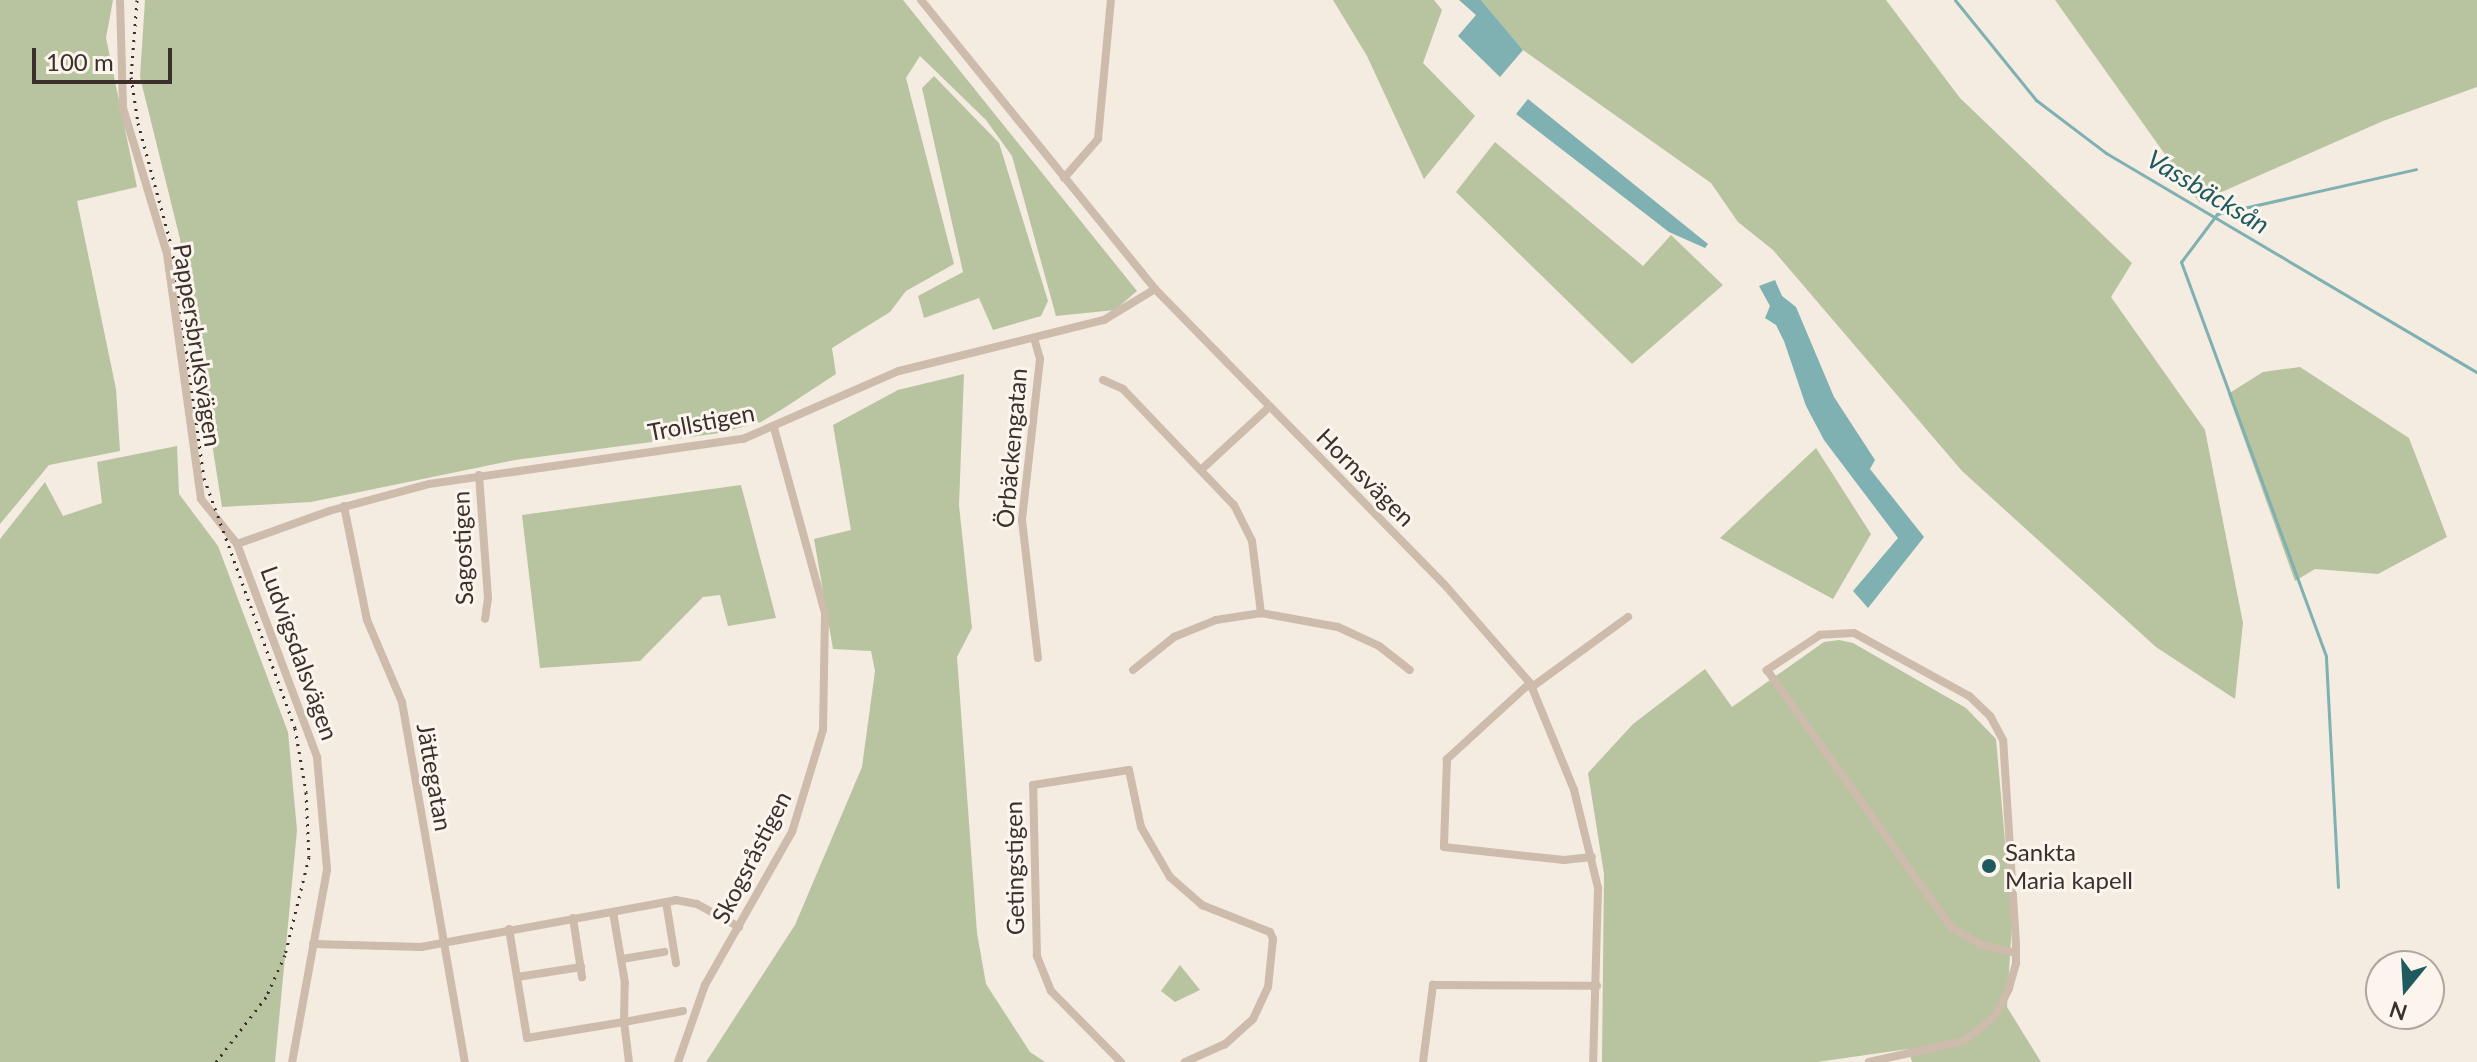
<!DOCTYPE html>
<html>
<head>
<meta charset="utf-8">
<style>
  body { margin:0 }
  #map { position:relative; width:2477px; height:1062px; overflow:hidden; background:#f4ebe1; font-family:Lato,sans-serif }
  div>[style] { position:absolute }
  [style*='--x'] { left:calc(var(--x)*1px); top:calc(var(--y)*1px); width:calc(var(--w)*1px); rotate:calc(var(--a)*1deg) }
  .green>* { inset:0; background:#b8c4a0 }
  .water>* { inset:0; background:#7fb0b2 }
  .stream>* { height:3px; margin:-1.5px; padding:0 1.5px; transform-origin:1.5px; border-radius:1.5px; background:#7fb0b2 }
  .street>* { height:8px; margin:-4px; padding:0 4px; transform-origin:4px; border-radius:4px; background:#cdbbac }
  .rail>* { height:3px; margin-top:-1.5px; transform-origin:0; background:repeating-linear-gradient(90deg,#3b302b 0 2px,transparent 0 8px) }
  .dots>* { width:22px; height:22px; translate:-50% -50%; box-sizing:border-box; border:4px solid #fbf5ee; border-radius:50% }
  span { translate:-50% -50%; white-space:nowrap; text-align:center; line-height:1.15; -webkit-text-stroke:6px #fbf5ee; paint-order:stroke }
  .street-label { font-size:24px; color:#3b302b }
  .poi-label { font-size:24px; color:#3b302b }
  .left { translate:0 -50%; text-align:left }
  .water-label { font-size:26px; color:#1f5a5e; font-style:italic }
  .north { position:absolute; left:2365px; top:950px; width:80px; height:80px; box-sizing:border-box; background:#fbf5ee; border:2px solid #aea6a0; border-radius:50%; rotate:198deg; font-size:22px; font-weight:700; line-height:32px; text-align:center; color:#3b302b }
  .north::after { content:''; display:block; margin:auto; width:28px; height:36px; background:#1f5a5e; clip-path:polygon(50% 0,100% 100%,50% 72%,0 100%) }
  .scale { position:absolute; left:32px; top:48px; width:140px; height:36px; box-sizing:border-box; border:4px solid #3b302b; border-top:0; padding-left:10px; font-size:24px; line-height:28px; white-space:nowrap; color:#3b302b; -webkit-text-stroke:6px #fbf5ee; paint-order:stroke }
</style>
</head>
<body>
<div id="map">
  <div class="green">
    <div style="clip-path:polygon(0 0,113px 0,106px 38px,137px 187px,77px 201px,116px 389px,120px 451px,49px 465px,0 524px)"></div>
    <div style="clip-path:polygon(145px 0,903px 0,1137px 291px,1115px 310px,1056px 316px,1012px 156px,986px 120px,920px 56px,906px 78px,954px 264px,906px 291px,890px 312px,832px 348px,836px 374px,784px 408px,761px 422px,720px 433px,515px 460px,311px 502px,222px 507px,180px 239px,140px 77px)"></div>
    <div style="clip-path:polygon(1333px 0,1434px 0,1442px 10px,1423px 63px,1475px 116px,1424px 179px,1367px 56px)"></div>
    <div style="clip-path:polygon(1481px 0,1886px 0,1960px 98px,2132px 263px,2111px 297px,2205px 430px,2243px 623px,2235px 699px,2156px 647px,1962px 471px,1773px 250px,1738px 222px,1711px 183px,1523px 50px)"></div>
    <div style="clip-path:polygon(2055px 0,2477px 0,2477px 87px,2383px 121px,2199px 202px)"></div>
    <div style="clip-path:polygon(934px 76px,999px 143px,1048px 301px,1041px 316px,993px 330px,979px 298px,924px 318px,918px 296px,963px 272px,922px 88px)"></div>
    <div style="clip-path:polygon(1495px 142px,1643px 266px,1671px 235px,1723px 285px,1632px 364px,1456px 192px)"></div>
    <div style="clip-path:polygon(2300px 367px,2409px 438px,2447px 537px,2378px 574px,2315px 569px,2295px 581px,2228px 394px,2263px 372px)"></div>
    <div style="clip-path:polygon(964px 374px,959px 505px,972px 628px,957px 657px,977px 933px,986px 984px,1030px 1052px,1045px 1062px,706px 1062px,795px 925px,862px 767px,875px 671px,871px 651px,833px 649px,814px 539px,851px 530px,833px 425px,898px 390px)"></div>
    <div style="clip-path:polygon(177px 446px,179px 494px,218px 546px,288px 732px,297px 830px,275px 1062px,0 1062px,0 539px,45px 482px,63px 516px,102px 503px,97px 462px)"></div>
    <div style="clip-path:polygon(1816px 448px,1871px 534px,1833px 599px,1720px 538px)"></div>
    <div style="clip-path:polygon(741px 485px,776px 618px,728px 626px,720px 595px,703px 597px,640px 661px,540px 668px,522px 515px)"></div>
    <div style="clip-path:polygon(1839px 640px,1853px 643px,1966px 708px,1996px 739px,2012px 921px,2007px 1007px,2041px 1062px,1912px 1062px,1908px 1049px,1817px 1062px,1602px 1062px,1604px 874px,1588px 773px,1633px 724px,1705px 669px,1732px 707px,1824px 642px)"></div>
    <div style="clip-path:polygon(1180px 965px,1200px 990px,1175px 1002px,1161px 991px)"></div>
  </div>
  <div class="water">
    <div style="clip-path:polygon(1459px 0,1481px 0,1523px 50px,1500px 77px,1458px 36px,1476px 15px)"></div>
    <div style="clip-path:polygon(1528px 99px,1708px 244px,1705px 248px,1669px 232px,1516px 114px)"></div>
    <div style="clip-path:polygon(1775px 280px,1782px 296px,1796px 307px,1834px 397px,1875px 460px,1870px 469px,1924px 537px,1868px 608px,1853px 591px,1898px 538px,1824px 440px,1806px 406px,1784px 341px,1776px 325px,1765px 318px,1770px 306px,1759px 286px)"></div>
  </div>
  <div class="stream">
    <div style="--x:1955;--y:0;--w:129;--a:51"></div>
    <div style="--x:2036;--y:100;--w:88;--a:37.1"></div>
    <div style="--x:2106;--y:153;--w:431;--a:30.6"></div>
    <div style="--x:2338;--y:887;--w:231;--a:-93"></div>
    <div style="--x:2326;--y:656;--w:420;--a:-110.2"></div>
    <div style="--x:2181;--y:262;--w:60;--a:-53.1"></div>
    <div style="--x:2217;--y:214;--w:204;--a:-12.7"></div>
  </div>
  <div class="street">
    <div style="--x:120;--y:0;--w:108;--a:88.4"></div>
    <div style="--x:123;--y:108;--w:152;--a:73.2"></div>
    <div style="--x:167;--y:254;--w:247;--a:82.1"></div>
    <div style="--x:201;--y:499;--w:58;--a:51.3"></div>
    <div style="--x:237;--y:544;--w:228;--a:69.4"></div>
    <div style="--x:317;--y:757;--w:113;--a:84.9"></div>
    <div style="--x:327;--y:870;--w:195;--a:100.3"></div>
    <div style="--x:921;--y:0;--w:372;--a:51"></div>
    <div style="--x:1155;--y:289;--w:413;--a:45.6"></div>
    <div style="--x:1444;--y:584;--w:131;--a:49"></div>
    <div style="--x:1530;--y:683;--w:116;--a:67.6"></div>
    <div style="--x:1574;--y:790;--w:101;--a:76.2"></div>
    <div style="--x:1598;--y:888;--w:174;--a:91.6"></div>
    <div style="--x:1064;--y:178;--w:52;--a:-48.9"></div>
    <div style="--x:1098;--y:139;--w:140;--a:-84.7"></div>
    <div style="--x:1034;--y:338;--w:22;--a:74"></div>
    <div style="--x:1040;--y:359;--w:162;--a:96.4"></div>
    <div style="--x:1022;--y:520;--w:139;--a:83.4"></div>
    <div style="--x:1103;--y:380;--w:22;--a:24"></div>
    <div style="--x:1123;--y:389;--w:161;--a:46.3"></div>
    <div style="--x:1234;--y:505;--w:40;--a:63.4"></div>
    <div style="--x:1252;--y:541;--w:73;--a:82.9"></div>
    <div style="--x:1202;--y:469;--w:90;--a:-42.7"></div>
    <div style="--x:479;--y:475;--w:123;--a:85.8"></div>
    <div style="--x:488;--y:598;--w:21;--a:98"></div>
    <div style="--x:344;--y:506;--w:116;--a:78.6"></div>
    <div style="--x:367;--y:620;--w:89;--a:66.9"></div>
    <div style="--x:402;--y:702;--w:365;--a:80.1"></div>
    <div style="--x:237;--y:544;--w:98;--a:-19.7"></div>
    <div style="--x:329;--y:511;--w:104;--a:-15.1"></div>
    <div style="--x:429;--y:484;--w:317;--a:-8.2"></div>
    <div style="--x:743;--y:439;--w:170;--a:-23.6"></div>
    <div style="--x:899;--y:371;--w:211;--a:-14"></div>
    <div style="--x:1104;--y:320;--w:60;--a:-31.3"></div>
    <div style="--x:1133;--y:670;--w:53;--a:-38.8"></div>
    <div style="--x:1174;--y:637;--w:45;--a:-22"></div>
    <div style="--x:1216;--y:620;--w:46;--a:-8.8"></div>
    <div style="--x:1261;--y:613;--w:78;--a:10.3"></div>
    <div style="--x:1338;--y:627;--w:45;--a:24.9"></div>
    <div style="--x:1379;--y:646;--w:39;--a:38"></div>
    <div style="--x:1530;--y:683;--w:113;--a:137.5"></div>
    <div style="--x:1447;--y:759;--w:88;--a:92"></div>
    <div style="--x:1444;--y:847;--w:121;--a:6.2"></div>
    <div style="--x:1564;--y:860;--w:28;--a:-6"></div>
    <div style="--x:1532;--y:687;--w:119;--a:-36.1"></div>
    <div style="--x:666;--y:902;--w:62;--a:80.7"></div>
    <div style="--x:573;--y:918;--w:60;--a:81.3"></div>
    <div style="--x:509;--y:929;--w:110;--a:80.6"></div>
    <div style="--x:527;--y:1038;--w:98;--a:-9.4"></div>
    <div style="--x:624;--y:1022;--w:39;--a:-89"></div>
    <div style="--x:625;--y:983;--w:72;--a:-99.6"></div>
    <div style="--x:313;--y:944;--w:108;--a:1.6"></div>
    <div style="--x:421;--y:947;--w:259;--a:-10.4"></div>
    <div style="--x:676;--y:900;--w:21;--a:11"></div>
    <div style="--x:697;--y:904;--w:48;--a:28.7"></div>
    <div style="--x:622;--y:959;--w:43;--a:-9.5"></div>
    <div style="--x:517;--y:977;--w:65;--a:-8.9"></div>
    <div style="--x:629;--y:1062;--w:40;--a:-97.1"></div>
    <div style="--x:624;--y:1022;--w:60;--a:-10.6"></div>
    <div style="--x:678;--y:1062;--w:82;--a:-70.7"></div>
    <div style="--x:705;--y:985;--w:176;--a:-60.4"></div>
    <div style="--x:792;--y:832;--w:107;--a:-73.1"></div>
    <div style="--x:823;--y:730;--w:117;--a:-89"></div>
    <div style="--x:825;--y:613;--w:192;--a:-105.4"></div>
    <div style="--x:1121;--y:1062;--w:100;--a:-134.6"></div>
    <div style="--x:1051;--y:991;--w:38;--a:-112"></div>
    <div style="--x:1037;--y:956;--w:171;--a:-91.3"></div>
    <div style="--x:1033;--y:785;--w:97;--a:-8.9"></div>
    <div style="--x:1129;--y:770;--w:58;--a:78.1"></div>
    <div style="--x:1141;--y:827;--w:58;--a:59.9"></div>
    <div style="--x:1170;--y:877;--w:43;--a:41.2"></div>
    <div style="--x:1202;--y:905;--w:73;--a:21.7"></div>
    <div style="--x:1270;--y:932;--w:8;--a:67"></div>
    <div style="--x:1273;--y:939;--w:48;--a:95.9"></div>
    <div style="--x:1268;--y:987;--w:35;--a:115"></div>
    <div style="--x:1253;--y:1019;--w:38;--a:138"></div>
    <div style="--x:1225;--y:1044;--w:44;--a:155.8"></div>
    <div style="--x:1423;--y:1062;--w:78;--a:-82.6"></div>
    <div style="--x:1433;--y:985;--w:164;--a:0.3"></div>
    <div style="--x:1869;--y:1062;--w:97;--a:-12.5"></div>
    <div style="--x:1964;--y:1041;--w:40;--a:-39"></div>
    <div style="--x:1995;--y:1016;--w:31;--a:-63"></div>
    <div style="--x:2009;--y:988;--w:26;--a:-74"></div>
    <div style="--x:2016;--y:963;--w:19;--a:-90"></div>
    <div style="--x:2016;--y:944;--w:204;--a:-93.6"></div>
    <div style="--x:2003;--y:740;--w:26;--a:-118"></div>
    <div style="--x:1991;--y:717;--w:30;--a:-136"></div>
    <div style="--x:1969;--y:696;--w:131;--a:-151.3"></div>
    <div style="--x:1854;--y:633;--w:34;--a:177"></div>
    <div style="--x:1820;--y:635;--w:64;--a:146.6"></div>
    <div style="--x:1767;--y:670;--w:317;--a:54.4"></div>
    <div style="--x:1952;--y:928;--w:34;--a:30"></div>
    <div style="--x:1982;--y:945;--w:35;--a:13"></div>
  </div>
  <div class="rail">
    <div style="--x:137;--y:0;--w:77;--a:94.5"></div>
    <div style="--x:131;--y:77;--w:47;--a:81.3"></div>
    <div style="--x:138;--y:123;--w:130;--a:74.8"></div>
    <div style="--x:172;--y:248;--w:232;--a:82.1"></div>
    <div style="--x:204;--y:478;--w:266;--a:70"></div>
    <div style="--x:295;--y:728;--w:65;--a:80.2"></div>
    <div style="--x:306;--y:792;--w:65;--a:87.4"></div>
    <div style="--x:309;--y:857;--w:101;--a:103.8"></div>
    <div style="--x:285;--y:955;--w:46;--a:114.3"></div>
    <div style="--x:266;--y:997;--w:82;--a:127.6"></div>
  </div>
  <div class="dots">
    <div style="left:1989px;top:866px;background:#1f5a5e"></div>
  </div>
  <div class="street-label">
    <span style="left:198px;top:345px;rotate:81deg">Pappersbruksvägen</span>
    <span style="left:701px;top:422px;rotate:-11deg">Trollstigen</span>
    <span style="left:1011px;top:448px;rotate:-85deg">Örbäckengatan</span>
    <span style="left:1366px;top:477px;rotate:45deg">Hornsvägen</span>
    <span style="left:462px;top:548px;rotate:-92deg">Sagostigen</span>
    <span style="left:300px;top:653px;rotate:70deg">Ludvigsdalsvägen</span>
    <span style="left:435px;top:777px;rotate:80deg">Jättegatan</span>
    <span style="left:751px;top:857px;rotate:-63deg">Skogsråstigen</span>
    <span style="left:1014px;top:868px;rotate:-91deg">Getingstigen</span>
  </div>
  <div class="poi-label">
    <span class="left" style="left:2005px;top:866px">Sankta<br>Maria kapell</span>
  </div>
  <div class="water-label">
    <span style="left:2208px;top:192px;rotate:31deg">Vassbäcksån</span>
  </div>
  <div class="north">N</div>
  <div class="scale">100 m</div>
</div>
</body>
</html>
